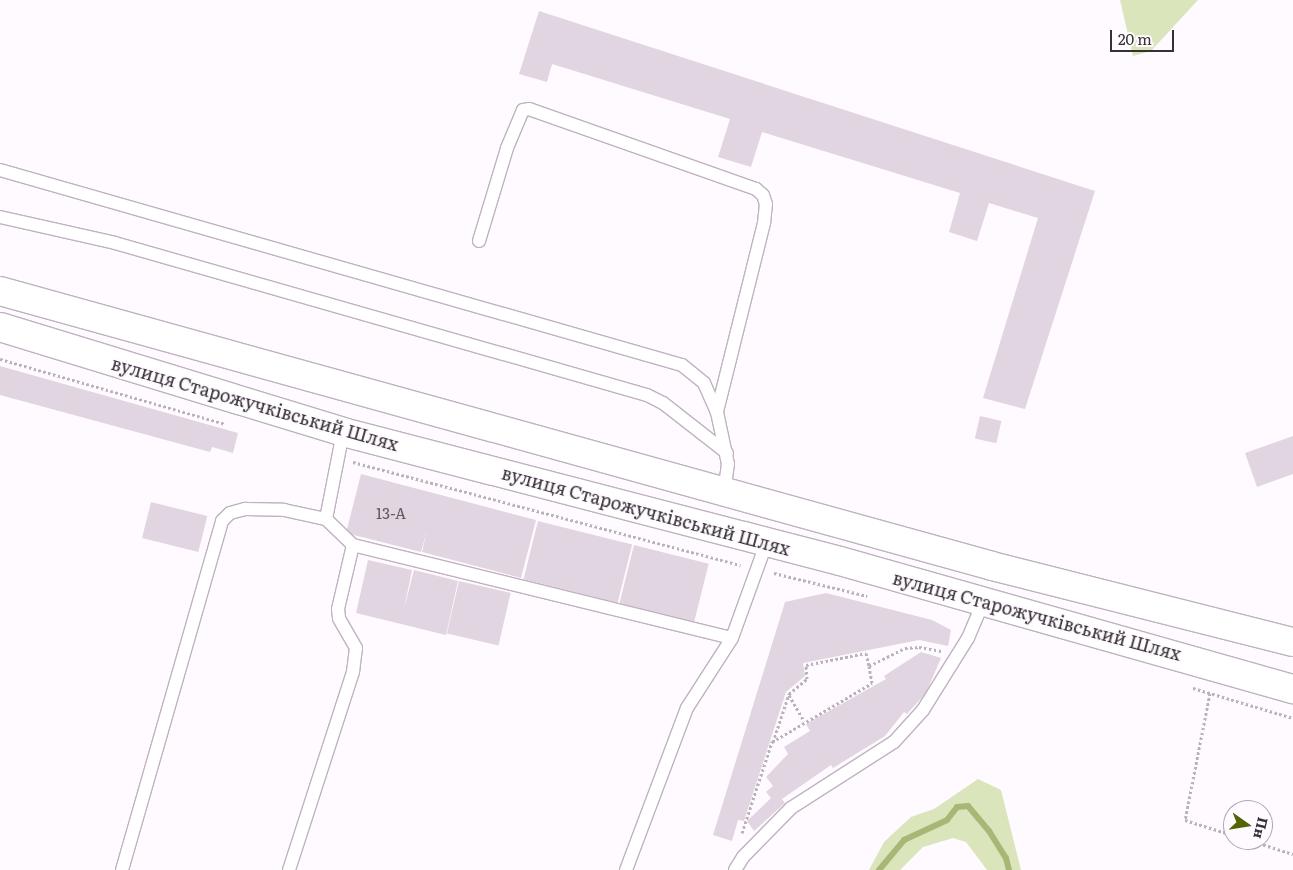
<!DOCTYPE html>
<html>
<head>
<meta charset="utf-8">
<style>
  body { margin:0 }
  #map { position:relative; width:1293px; height:870px; overflow:hidden; background:#fffaff; font-family:Literata,serif }
  div>[style] { position:absolute }
  [style*='--x'] { left:calc(var(--x)*1px); top:calc(var(--y)*1px); width:calc(var(--w)*1px); rotate:calc(var(--a)*1deg) }
  .green>* { inset:0; background:#dbe5bc }
  .stream>* { height:6px; margin:-3px; padding:0 3px; transform-origin:3px; border-radius:3px; background:#a8b776 }
  .building>* { inset:0; background:#e1d5e1; transform-origin:0 0 }
  .path>* { height:3px; margin-top:-1.5px; transform-origin:0; background:repeating-linear-gradient(90deg,#b8b3b8 0 2.5px,transparent 0 5px) }
  .roads { filter:drop-shadow(1px 0 #beb3be) drop-shadow(-1px 0 #beb3be) drop-shadow(0 1px #beb3be) drop-shadow(0 -1px #beb3be) }
  .service>* { height:12px; margin:-6px; padding:0 6px; transform-origin:6px; border-radius:6px; background:#fff }
  .primary>* { height:28px; margin:-14px; padding:0 14px; transform-origin:14px; border-radius:14px; background:#fff }
  span { translate:-50% -50%; white-space:nowrap; text-align:center; line-height:1.15; -webkit-text-stroke:4.5px #fffaff; paint-order:stroke }
  .number-label { font-size:15px; color:#5f595f }
  .number-label span { -webkit-text-stroke-width:0 }
  .street-label { font-size:18px; color:#343034 }
  .north { position:absolute; left:1223px; top:800px; width:50px; height:50px; box-sizing:border-box; background:#fffaff; border:1px solid #aea9ae; border-radius:50%; rotate:103deg; font-size:14px; font-weight:700; line-height:20px; text-align:center; color:#343034 }
  .north::after { content:''; display:block; margin:auto; width:18px; height:22px; background:#556305; clip-path:polygon(50% 0,100% 100%,50% 72%,0 100%) }
  .scale { position:absolute; left:1110px; top:30px; width:64px; height:22px; box-sizing:border-box; border:2px solid #343034; border-top:0; padding-left:6px; font-size:15px; line-height:18px; white-space:nowrap; color:#343034; -webkit-text-stroke:4px #fffaff; paint-order:stroke }
</style>
</head>
<body>
<div id="map">
  <div class="green">
    <div style="clip-path:polygon(1120px 0,1198px 0,1151px 51px,1133px 56px)"></div>
    <div style="clip-path:polygon(978px 779px,1001px 790px,1021px 870px,987px 870px,966px 842px,953px 838px,923px 847px,900px 870px,869px 870px,884px 842px,911px 817px,934px 809px)"></div>
  </div>
  <div class="stream">
    <div style="--x:879;--y:870;--w:39;--a:-50"></div>
    <div style="--x:904;--y:840;--w:47;--a:-24.9"></div>
    <div style="--x:947;--y:820;--w:16;--a:-52"></div>
    <div style="--x:957;--y:807;--w:11;--a:-5"></div>
    <div style="--x:968;--y:806;--w:33;--a:50"></div>
    <div style="--x:989;--y:831;--w:32;--a:58"></div>
    <div style="--x:1006;--y:858;--w:12;--a:76"></div>
  </div>
  <div class="building">
    <div style="clip-path:polygon(539px 11px,1095px 191px,1025px 409px,983px 398px,1038px 218px,989px 203px,977px 241px,949px 232px,960px 193px,762px 132px,751px 167px,718px 157px,730px 119px,552px 64px,547px 82px,519px 74px)"></div>
    <div style="clip-path:polygon(0 366px,238px 433px,233px 453px,212px 447px,210px 452px,0 395px)"></div>
    <div style="left:980px;top:416px;width:22px;height:23px;rotate:13deg"></div>
    <div style="clip-path:polygon(1293px 436px,1293px 474px,1257px 487px,1245px 453px)"></div>
    <div style="clip-path:polygon(361px 474px,536px 520px,521px 578px,422px 552px,427px 530px,421px 552px,346px 533px)"></div>
    <div style="left:151px;top:502px;width:58px;height:37px;rotate:14deg"></div>
    <div style="left:538px;top:521px;width:97px;height:60px;rotate:14deg"></div>
    <div style="left:634px;top:545px;width:77px;height:60px;rotate:14deg"></div>
    <div style="clip-path:polygon(368px 560px,412px 570px,404px 609px,414px 570px,458px 581px,446px 635px,356px 613px)"></div>
    <div style="left:459px;top:581px;width:53px;height:54px;rotate:13deg"></div>
    <div style="clip-path:polygon(826px 593px,932px 620px,951px 630px,948px 646px,919px 640px,803px 663px,805px 676px,786px 692px,744px 821px,738px 820px,732px 841px,713px 835px,785px 602px)"></div>
    <div style="clip-path:polygon(921px 652px,941px 658px,926px 693px,907px 714px,904px 712px,885px 736px,833px 768px,831px 765px,782px 799px,785px 803px,754px 831px,747px 821px,771px 798px,766px 792px,773px 786px,766px 777px,788px 754px,784px 747px,810px 731px,806px 724px,886px 679px,884px 676px)"></div>
  </div>
  <div class="path">
    <div style="--x:0;--y:359;--w:234;--a:16.1"></div>
    <div style="--x:353;--y:462;--w:401;--a:14.9"></div>
    <div style="--x:774;--y:573;--w:96;--a:13.9"></div>
    <div style="--x:1193;--y:688;--w:104;--a:16.7"></div>
    <div style="--x:1210;--y:693;--w:129;--a:101.1"></div>
    <div style="--x:1185;--y:820;--w:50;--a:17.4"></div>
    <div style="--x:789;--y:695;--w:30;--a:60"></div>
    <div style="--x:773;--y:742;--w:51;--a:-71.6"></div>
    <div style="--x:789;--y:694;--w:23;--a:-40"></div>
    <div style="--x:807;--y:679;--w:14;--a:-94"></div>
    <div style="--x:806;--y:665;--w:61;--a:-11.3"></div>
    <div style="--x:866;--y:653;--w:13;--a:77"></div>
    <div style="--x:742;--y:833;--w:96;--a:-71.8"></div>
    <div style="--x:772;--y:742;--w:116;--a:-30.5"></div>
    <div style="--x:872;--y:683;--w:17;--a:-100"></div>
    <div style="--x:869;--y:666;--w:40;--a:-26.6"></div>
    <div style="--x:905;--y:648;--w:14;--a:-4"></div>
    <div style="--x:919;--y:647;--w:23;--a:10"></div>
    <div style="--x:1249;--y:840;--w:46;--a:17.7"></div>
  </div>
  <div class="roads">
    <div class="service">
      <div style="--x:0;--y:170;--w:709;--a:15.96"></div>
      <div style="--x:682;--y:365;--w:28;--a:39"></div>
      <div style="--x:704;--y:383;--w:32;--a:66"></div>
      <div style="--x:717;--y:412;--w:53;--a:78.1"></div>
      <div style="--x:728;--y:464;--w:27;--a:98"></div>
      <div style="--x:0;--y:217;--w:118;--a:12.7"></div>
      <div style="--x:115;--y:243;--w:553;--a:15.95"></div>
      <div style="--x:647;--y:395;--w:18;--a:27"></div>
      <div style="--x:663;--y:403;--w:81;--a:38"></div>
      <div style="--x:479;--y:241;--w:97;--a:-73.2"></div>
      <div style="--x:507;--y:148;--w:41;--a:-67.2"></div>
      <div style="--x:523;--y:110;--w:6;--a:-9"></div>
      <div style="--x:529;--y:109;--w:241;--a:19.4"></div>
      <div style="--x:756;--y:189;--w:9;--a:41"></div>
      <div style="--x:763;--y:195;--w:9;--a:72"></div>
      <div style="--x:766;--y:204;--w:19;--a:96"></div>
      <div style="--x:764;--y:223;--w:195;--a:104"></div>
      <div style="--x:326;--y:519;--w:89;--a:-78.9"></div>
      <div style="--x:122;--y:870;--w:363;--a:-74"></div>
      <div style="--x:222;--y:521;--w:11;--a:-45"></div>
      <div style="--x:230;--y:513;--w:16;--a:-15"></div>
      <div style="--x:245;--y:509;--w:39;--a:1"></div>
      <div style="--x:284;--y:510;--w:43;--a:12.1"></div>
      <div style="--x:326;--y:519;--w:37;--a:44"></div>
      <div style="--x:353;--y:545;--w:390;--a:13.8"></div>
      <div style="--x:289;--y:870;--w:208;--a:-72.1"></div>
      <div style="--x:353;--y:672;--w:24;--a:-83"></div>
      <div style="--x:356;--y:648;--w:34;--a:-120"></div>
      <div style="--x:339;--y:618;--w:9;--a:-96"></div>
      <div style="--x:338;--y:609;--w:66;--a:-76.8"></div>
      <div style="--x:626;--y:870;--w:173;--a:-69.4"></div>
      <div style="--x:687;--y:708;--w:83;--a:-57.3"></div>
      <div style="--x:732;--y:638;--w:100;--a:-70.1"></div>
      <div style="--x:735;--y:870;--w:15;--a:-58"></div>
      <div style="--x:743;--y:857;--w:69;--a:-45.6"></div>
      <div style="--x:791;--y:808;--w:122;--a:-32.7"></div>
      <div style="--x:894;--y:742;--w:43;--a:-47.8"></div>
      <div style="--x:923;--y:710;--w:85;--a:-58"></div>
      <div style="--x:968;--y:638;--w:39;--a:-67"></div>
    </div>
    <div class="primary">
      <div style="--x:0;--y:291;--w:1029;--a:15.49"></div>
      <div style="--x:992;--y:566;--w:310;--a:14.2"></div>
      <div style="--x:0;--y:327;--w:359;--a:17"></div>
      <div style="--x:343;--y:432;--w:513;--a:14.55"></div>
      <div style="--x:840;--y:561;--w:471;--a:15.8"></div>
    </div>
  </div>
  <div class="number-label">
    <span style="left:391px;top:513px">13-А</span>
  </div>
  <div class="street-label">
    <span style="left:255px;top:404px;rotate:16deg">вулиця Старожучківський Шлях</span>
    <span style="left:646px;top:511px;rotate:15deg">вулиця Старожучківський Шлях</span>
    <span style="left:1037px;top:616px;rotate:15deg">вулиця Старожучківський Шлях</span>
  </div>
  <div class="north">Пн</div>
  <div class="scale">20 m</div>
</div>
</body>
</html>
